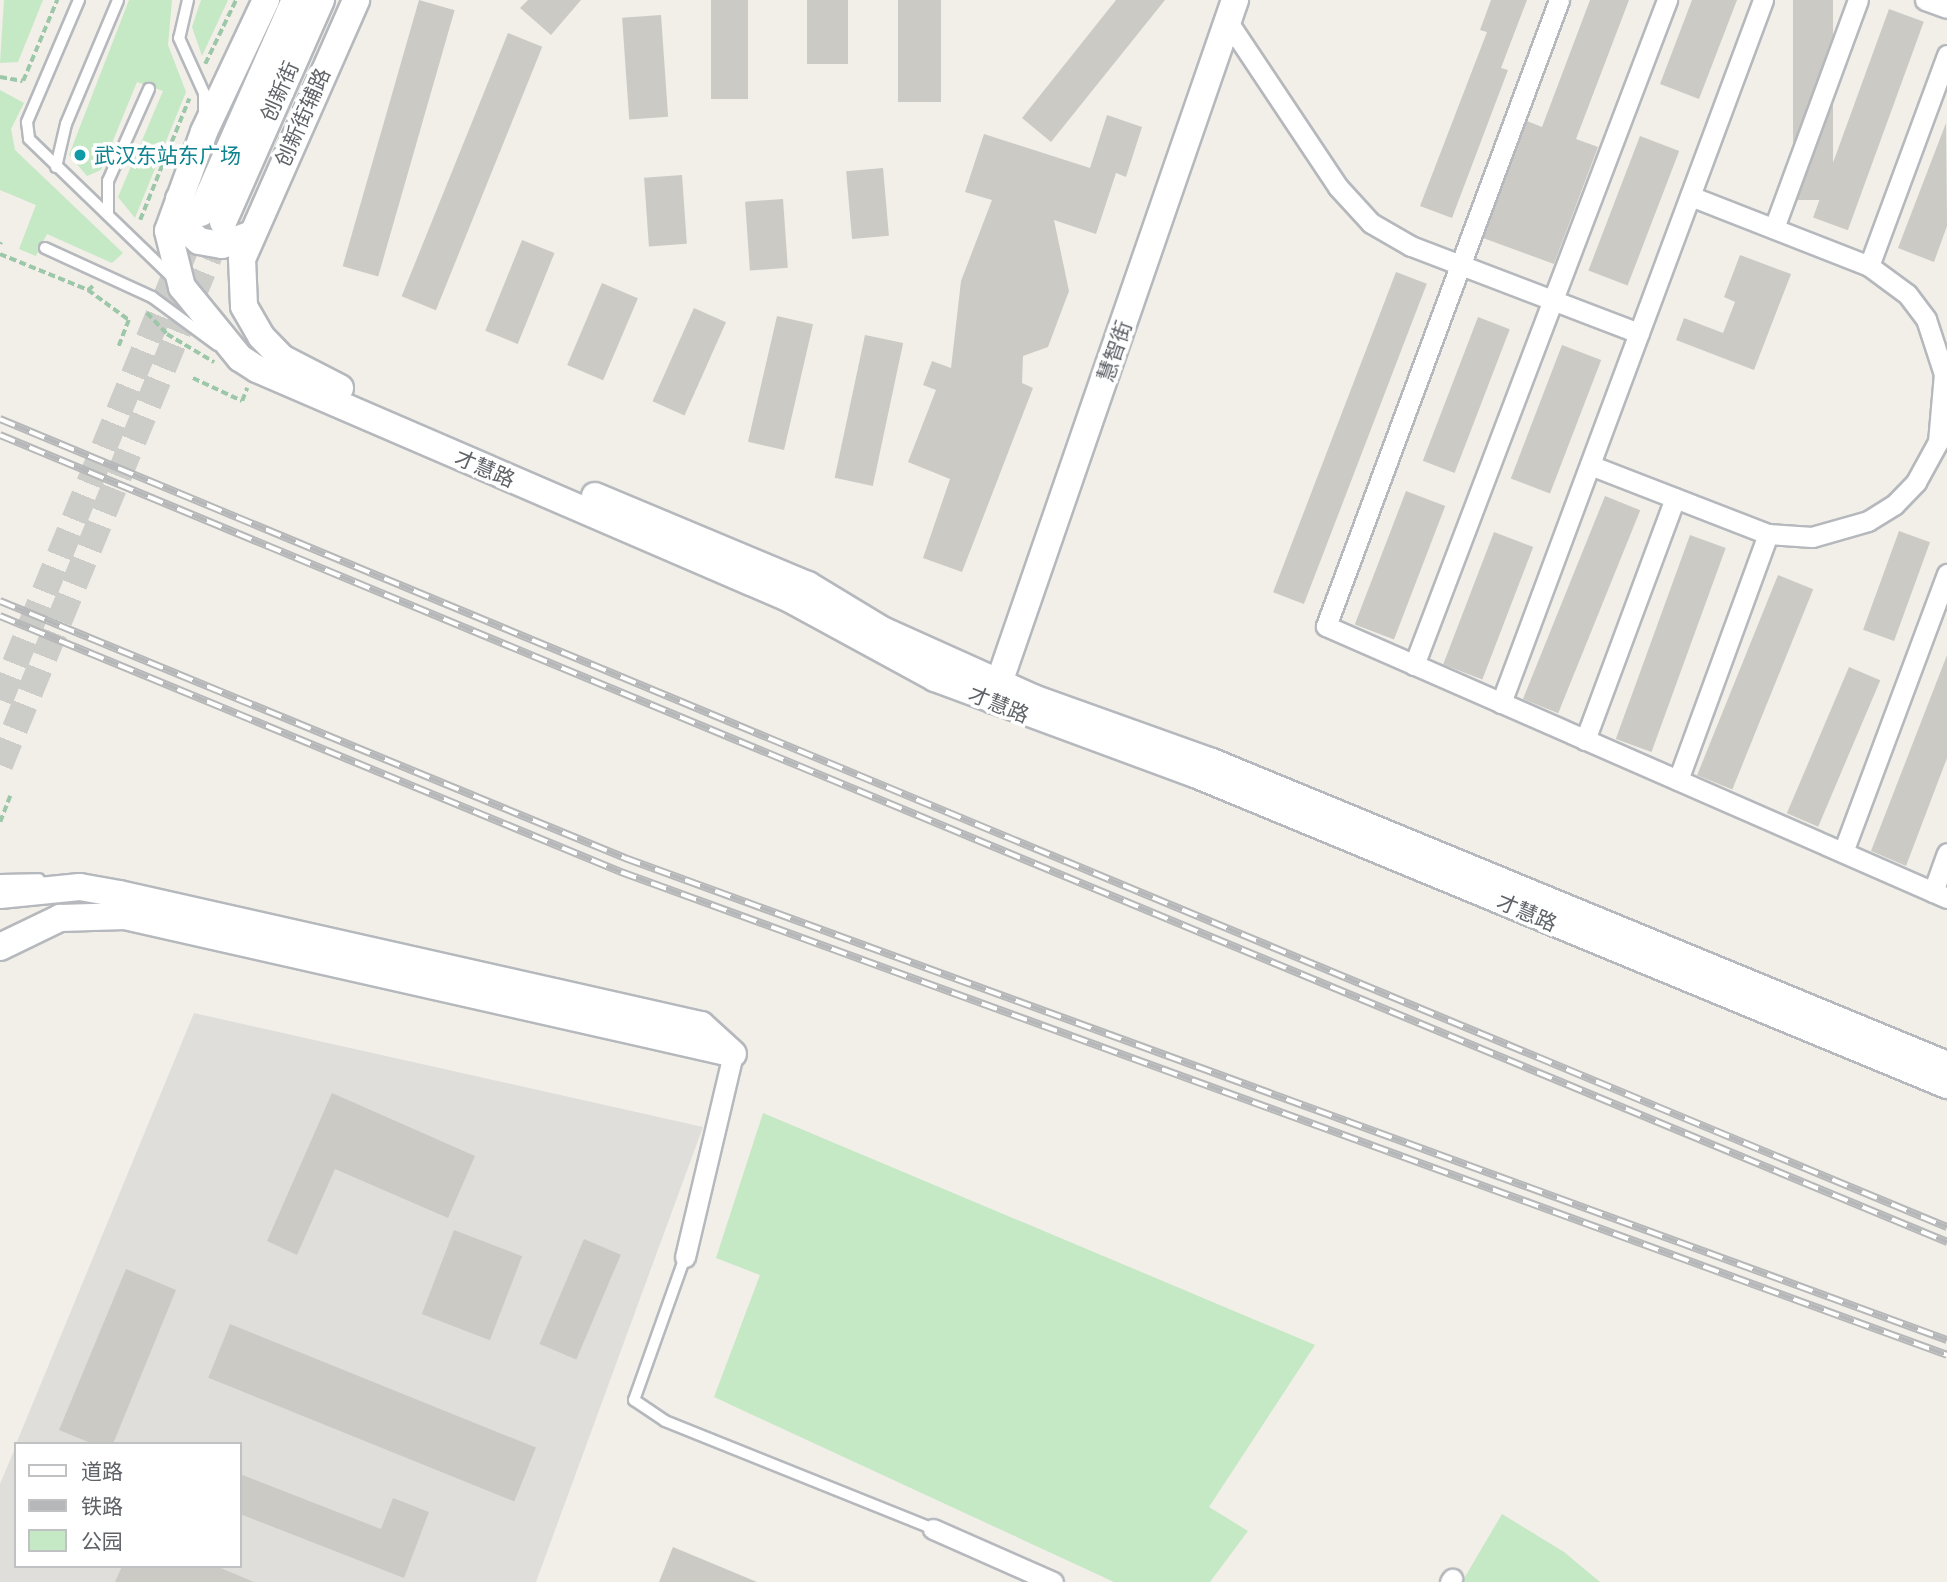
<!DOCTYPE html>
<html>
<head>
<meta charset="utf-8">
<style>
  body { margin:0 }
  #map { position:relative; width:1947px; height:1582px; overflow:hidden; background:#f1efe8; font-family:"Titillium Web","Noto Sans SC",sans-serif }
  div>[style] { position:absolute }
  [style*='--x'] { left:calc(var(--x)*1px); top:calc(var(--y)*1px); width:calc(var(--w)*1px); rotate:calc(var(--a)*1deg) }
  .industrial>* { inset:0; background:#e0deda }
  .green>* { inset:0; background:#c5e8c5 }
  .building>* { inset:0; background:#cccac5; transform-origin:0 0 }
  .secondary-tunnel>* { height:26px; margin-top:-13px; transform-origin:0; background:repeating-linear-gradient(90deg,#ccccc8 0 26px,transparent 0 39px) }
  .path>* { height:3.5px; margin-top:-1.75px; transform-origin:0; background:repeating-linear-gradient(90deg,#9cc7a9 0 7px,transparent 0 10.5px) }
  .roads { filter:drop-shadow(2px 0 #b5b8bc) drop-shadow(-2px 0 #b5b8bc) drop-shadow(0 2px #b5b8bc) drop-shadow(0 -2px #b5b8bc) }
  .lane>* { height:10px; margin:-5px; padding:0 5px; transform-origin:5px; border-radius:5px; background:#fff }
  .street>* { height:19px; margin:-9.5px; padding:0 9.5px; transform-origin:9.5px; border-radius:9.5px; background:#fff }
  .secondary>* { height:26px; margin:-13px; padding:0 13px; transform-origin:13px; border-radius:13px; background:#fff }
  .rail>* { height:8px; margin-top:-4px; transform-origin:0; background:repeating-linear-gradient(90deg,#fff 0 16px,#b6b7b8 0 32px); box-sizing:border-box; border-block:2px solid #b6b7b8 }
  .dots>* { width:19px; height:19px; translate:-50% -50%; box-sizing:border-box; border:4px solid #fff; border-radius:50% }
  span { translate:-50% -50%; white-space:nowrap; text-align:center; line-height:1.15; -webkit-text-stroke:7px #fff; paint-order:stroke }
  .street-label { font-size:21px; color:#5f6368 }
  .culture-label { font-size:21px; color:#0d838f }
  .left { translate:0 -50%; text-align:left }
  .legend { position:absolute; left:14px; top:1442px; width:228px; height:126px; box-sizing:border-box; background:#fff; border:2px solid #bfc1c3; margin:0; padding:9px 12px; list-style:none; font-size:21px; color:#5f6368 }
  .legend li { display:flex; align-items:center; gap:14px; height:35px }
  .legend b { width:35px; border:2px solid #bfc1c3 }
</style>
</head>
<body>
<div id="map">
  <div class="industrial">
    <div style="clip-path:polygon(194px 1013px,703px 1127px,536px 1582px,0 1582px,0 1484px,16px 1446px,16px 1566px,240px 1566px,240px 1444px,16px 1444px)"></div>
  </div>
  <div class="green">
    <div style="clip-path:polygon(4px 0,43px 0,18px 62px,0 63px)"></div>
    <div style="clip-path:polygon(129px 0,172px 0,168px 45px,186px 92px,135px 218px,118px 197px,163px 91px,137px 82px,101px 170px,87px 176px,69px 155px)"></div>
    <div style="clip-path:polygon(201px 0,228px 0,202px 56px,192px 27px)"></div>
    <div style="clip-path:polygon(0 90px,24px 103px,11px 129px,15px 150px,123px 253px,112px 263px,47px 234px,36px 256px,19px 249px,36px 205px,0 190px)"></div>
    <div style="clip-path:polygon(763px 1113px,1315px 1345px,1209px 1507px,1248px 1531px,1210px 1582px,1114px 1582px,714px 1397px,760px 1275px,716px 1258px)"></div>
    <div style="clip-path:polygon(1502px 1514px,1564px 1552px,1600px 1582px,1462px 1582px)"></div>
  </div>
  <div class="building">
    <div style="left:419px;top:0;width:37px;height:277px;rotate:16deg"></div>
    <div style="clip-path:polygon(528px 0,581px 0,551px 35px,520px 8px)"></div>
    <div style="left:711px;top:0;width:37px;height:99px"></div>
    <div style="left:807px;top:0;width:41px;height:64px"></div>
    <div style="left:898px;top:0;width:43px;height:102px"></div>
    <div style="clip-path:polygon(1116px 0,1165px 0,1051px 142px,1022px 118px)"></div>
    <div style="clip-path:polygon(1491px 0,1527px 0,1501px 68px,1508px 70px,1452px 218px,1420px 206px,1487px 32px,1480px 30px)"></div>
    <div style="clip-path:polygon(1590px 0,1629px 0,1576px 139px,1598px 147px,1554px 264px,1483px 238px,1527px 121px,1542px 127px)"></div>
    <div style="clip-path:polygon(1692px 0,1737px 0,1699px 99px,1660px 84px)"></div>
    <div style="left:1793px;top:0;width:40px;height:200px"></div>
    <div style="left:1889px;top:9px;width:37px;height:222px;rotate:20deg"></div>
    <div style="left:661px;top:15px;width:102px;height:39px;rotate:86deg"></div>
    <div style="left:508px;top:33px;width:37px;height:284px;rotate:22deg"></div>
    <div style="clip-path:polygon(1107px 115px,1142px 127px,1126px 177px,1116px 173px,1096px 234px,1054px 220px,1069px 291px,1048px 347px,1023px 356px,1022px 383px,1033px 388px,962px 572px,923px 558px,950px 479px,908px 462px,936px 390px,923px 385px,932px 361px,951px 368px,961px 281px,992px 200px,965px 192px,984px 134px,1090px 168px)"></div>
    <div style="clip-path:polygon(1946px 123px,1947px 226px,1934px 262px,1898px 248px)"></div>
    <div style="left:1640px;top:136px;width:42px;height:144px;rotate:21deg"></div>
    <div style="left:883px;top:168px;width:68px;height:37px;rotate:85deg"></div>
    <div style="left:682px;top:175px;width:69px;height:38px;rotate:86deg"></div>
    <div style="left:783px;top:199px;width:69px;height:38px;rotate:86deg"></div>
    <div style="left:522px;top:240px;width:35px;height:98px;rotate:22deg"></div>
    <div style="clip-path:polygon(1740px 255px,1791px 274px,1754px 370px,1676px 340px,1684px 318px,1723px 333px,1735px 302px,1724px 297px)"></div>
    <div style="left:1396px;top:272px;width:33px;height:343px;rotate:21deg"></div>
    <div style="left:602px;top:283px;width:39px;height:89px;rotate:23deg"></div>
    <div style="left:694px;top:308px;width:35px;height:102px;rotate:24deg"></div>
    <div style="left:777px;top:316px;width:37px;height:129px;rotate:13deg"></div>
    <div style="left:1478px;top:317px;width:34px;height:154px;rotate:21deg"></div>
    <div style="left:865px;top:335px;width:39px;height:146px;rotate:12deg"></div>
    <div style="left:1562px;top:345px;width:42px;height:143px;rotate:21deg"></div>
    <div style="left:1406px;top:491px;width:42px;height:143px;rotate:21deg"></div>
    <div style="left:1605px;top:496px;width:38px;height:219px;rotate:22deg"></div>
    <div style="left:1899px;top:531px;width:33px;height:105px;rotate:20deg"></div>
    <div style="left:1494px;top:532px;width:42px;height:142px;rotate:21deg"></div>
    <div style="left:1690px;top:535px;width:38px;height:217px;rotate:20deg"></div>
    <div style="left:1778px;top:575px;width:38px;height:216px;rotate:22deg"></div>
    <div style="clip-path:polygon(1947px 655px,1947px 758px,1906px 866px,1871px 851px)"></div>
    <div style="left:1849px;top:667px;width:34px;height:159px;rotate:23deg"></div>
    <div style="clip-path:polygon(332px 1093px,475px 1156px,448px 1218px,335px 1169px,297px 1255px,267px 1241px)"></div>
    <div style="left:454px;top:1230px;width:73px;height:90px;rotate:21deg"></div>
    <div style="left:584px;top:1239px;width:40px;height:114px;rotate:23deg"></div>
    <div style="clip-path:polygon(126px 1269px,176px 1290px,113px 1444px,93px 1444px,59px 1430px)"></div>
    <div style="left:230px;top:1324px;width:330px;height:58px;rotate:22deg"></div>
    <div style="clip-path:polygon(240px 1474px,381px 1529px,393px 1498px,429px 1512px,404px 1578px,240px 1514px)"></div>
    <div style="clip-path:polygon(673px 1547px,757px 1582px,659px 1582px)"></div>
    <div style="clip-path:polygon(122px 1566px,216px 1566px,254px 1582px,115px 1582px)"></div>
  </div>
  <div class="secondary-tunnel">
    <div style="--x:0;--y:700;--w:526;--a:-67.63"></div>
    <div style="--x:0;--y:765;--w:586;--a:-67.64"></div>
  </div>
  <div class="path">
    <div style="--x:205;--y:64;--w:71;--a:-64.2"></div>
    <div style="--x:0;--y:77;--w:23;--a:10"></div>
    <div style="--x:23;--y:81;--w:88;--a:-67.2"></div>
    <div style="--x:140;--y:220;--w:131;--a:-68"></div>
    <div style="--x:0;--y:244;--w:2;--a:-63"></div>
    <div style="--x:0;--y:254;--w:95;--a:22.2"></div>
    <div style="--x:88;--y:290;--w:6;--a:-39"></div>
    <div style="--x:88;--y:290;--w:51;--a:36.2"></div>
    <div style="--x:129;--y:320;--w:30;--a:111"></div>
    <div style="--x:147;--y:313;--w:29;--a:46"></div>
    <div style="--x:167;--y:334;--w:55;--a:30.8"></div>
    <div style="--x:193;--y:378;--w:54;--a:25.1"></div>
    <div style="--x:242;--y:401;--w:14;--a:-69"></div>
    <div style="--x:0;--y:822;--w:28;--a:-69"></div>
  </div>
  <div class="roads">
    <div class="lane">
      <div style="--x:79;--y:0;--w:133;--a:113.1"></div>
      <div style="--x:27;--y:122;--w:17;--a:83"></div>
      <div style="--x:29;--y:139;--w:200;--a:44"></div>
      <div style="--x:188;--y:0;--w:39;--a:103"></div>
      <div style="--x:179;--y:38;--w:60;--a:65.6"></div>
      <div style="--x:204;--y:93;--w:18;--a:90"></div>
      <div style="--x:56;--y:167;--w:44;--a:-76.9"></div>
      <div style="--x:66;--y:124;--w:134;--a:-67.2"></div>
      <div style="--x:108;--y:215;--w:34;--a:-90"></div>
      <div style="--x:108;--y:181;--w:101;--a:-66"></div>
      <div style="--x:45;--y:248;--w:118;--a:24.6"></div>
      <div style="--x:152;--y:297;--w:81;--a:36.4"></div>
      <div style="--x:0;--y:880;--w:39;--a:-1"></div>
      <div style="--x:685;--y:1257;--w:152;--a:109.6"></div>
      <div style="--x:634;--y:1400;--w:37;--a:34"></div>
      <div style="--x:665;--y:1421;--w:289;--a:21.9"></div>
    </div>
    <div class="street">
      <div style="--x:1559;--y:0;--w:668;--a:110.42"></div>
      <div style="--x:1326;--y:626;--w:678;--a:23.65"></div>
      <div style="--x:1925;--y:0;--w:23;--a:20"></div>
      <div style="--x:1228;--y:22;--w:198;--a:56.3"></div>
      <div style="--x:1338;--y:187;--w:49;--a:47.5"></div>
      <div style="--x:1371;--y:223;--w:46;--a:29.9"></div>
      <div style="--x:1411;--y:246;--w:244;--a:20.9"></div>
      <div style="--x:1774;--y:228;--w:243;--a:-69.8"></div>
      <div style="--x:1869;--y:266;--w:225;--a:-69.7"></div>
      <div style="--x:1590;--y:465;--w:191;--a:21.2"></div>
      <div style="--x:1768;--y:534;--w:44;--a:3.9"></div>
      <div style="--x:1812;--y:537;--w:58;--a:-15.9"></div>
      <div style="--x:1868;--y:521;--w:31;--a:-32"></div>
      <div style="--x:1894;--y:505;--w:32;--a:-46"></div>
      <div style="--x:1916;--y:482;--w:46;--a:-61.2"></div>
      <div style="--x:1938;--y:442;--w:68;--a:-85"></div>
      <div style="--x:1944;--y:374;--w:58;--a:-108.1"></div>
      <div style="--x:1926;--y:319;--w:31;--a:-127"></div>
      <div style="--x:1907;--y:294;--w:47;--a:-143.6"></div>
      <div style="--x:1869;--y:266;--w:192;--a:-158.6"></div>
      <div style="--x:1414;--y:665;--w:712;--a:-69.17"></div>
      <div style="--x:1501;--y:703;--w:750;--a:-69.56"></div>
      <div style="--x:1585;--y:740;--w:258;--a:-69.6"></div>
      <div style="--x:1678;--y:780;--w:262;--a:-69.9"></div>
      <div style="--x:1843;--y:852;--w:297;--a:-69.5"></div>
      <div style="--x:1933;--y:892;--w:41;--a:-70.3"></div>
      <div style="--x:685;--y:1257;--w:209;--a:-76.7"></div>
      <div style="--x:933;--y:1529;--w:131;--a:23.8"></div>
      <div style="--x:1450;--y:1582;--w:4;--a:-56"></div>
    </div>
    <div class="secondary">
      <div style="--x:266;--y:0;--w:146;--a:115.2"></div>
      <div style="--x:204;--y:132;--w:105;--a:110"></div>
      <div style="--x:168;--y:231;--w:58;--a:76"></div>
      <div style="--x:182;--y:287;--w:92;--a:50.8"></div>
      <div style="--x:240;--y:358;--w:20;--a:33"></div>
      <div style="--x:257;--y:369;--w:581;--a:23.34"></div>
      <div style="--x:790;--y:599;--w:165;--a:28.6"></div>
      <div style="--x:935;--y:678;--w:277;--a:20.3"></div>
      <div style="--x:1195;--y:774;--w:814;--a:22.47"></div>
      <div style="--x:179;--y:199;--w:27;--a:84"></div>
      <div style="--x:182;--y:226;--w:23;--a:41"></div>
      <div style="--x:199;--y:241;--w:23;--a:10"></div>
      <div style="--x:222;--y:245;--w:30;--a:-20"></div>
      <div style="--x:201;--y:213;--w:233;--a:-66.2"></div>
      <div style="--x:223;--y:222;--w:243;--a:-66.2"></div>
      <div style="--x:340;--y:388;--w:65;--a:-152.7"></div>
      <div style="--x:282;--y:358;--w:30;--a:-134"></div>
      <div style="--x:261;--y:336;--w:34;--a:-120"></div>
      <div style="--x:244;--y:306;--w:47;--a:-92.4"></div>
      <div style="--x:242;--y:259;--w:283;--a:-66.2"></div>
      <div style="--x:595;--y:496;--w:231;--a:22.7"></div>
      <div style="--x:808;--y:585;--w:87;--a:31.3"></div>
      <div style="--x:882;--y:630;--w:166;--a:24.2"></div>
      <div style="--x:1033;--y:698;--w:190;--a:19.7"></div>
      <div style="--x:1212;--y:762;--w:795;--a:22.4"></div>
      <div style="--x:993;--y:700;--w:741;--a:-70.93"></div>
      <div style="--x:0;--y:895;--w:80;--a:-5.7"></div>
      <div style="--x:80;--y:887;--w:40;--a:10"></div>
      <div style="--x:119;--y:894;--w:597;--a:12.69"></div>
      <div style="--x:701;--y:1025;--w:43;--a:42.2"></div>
      <div style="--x:0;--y:947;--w:67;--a:-25.8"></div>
      <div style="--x:60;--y:918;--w:65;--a:-1.8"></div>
      <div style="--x:125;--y:916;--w:621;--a:12.74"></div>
    </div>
  </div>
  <div class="rail">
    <div style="--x:0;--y:419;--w:2108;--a:22.54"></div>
    <div style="--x:0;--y:435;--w:2108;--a:22.51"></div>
    <div style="--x:0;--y:601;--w:676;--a:22.35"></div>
    <div style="--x:625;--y:858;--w:1407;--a:20.03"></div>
    <div style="--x:0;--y:616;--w:672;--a:22.4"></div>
    <div style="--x:621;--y:872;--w:1411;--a:20.01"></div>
  </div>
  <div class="dots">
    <div style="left:80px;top:155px;background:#0f9aa8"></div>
  </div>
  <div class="street-label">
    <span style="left:279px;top:91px;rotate:-66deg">创新街</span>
    <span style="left:302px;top:117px;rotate:-66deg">创新街辅路</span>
    <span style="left:1114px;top:351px;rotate:-71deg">慧智街</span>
    <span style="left:485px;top:468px;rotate:23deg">才慧路</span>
    <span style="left:999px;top:704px;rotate:22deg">才慧路</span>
    <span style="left:1527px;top:912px;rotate:23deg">才慧路</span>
  </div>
  <div class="culture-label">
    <span class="left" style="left:94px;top:155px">武汉东站东广场</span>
  </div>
  <ul class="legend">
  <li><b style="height:9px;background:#fff"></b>道路</li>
  <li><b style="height:9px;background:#b6b7b8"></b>铁路</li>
  <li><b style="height:19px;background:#c5e8c5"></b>公园</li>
  </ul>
</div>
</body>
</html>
